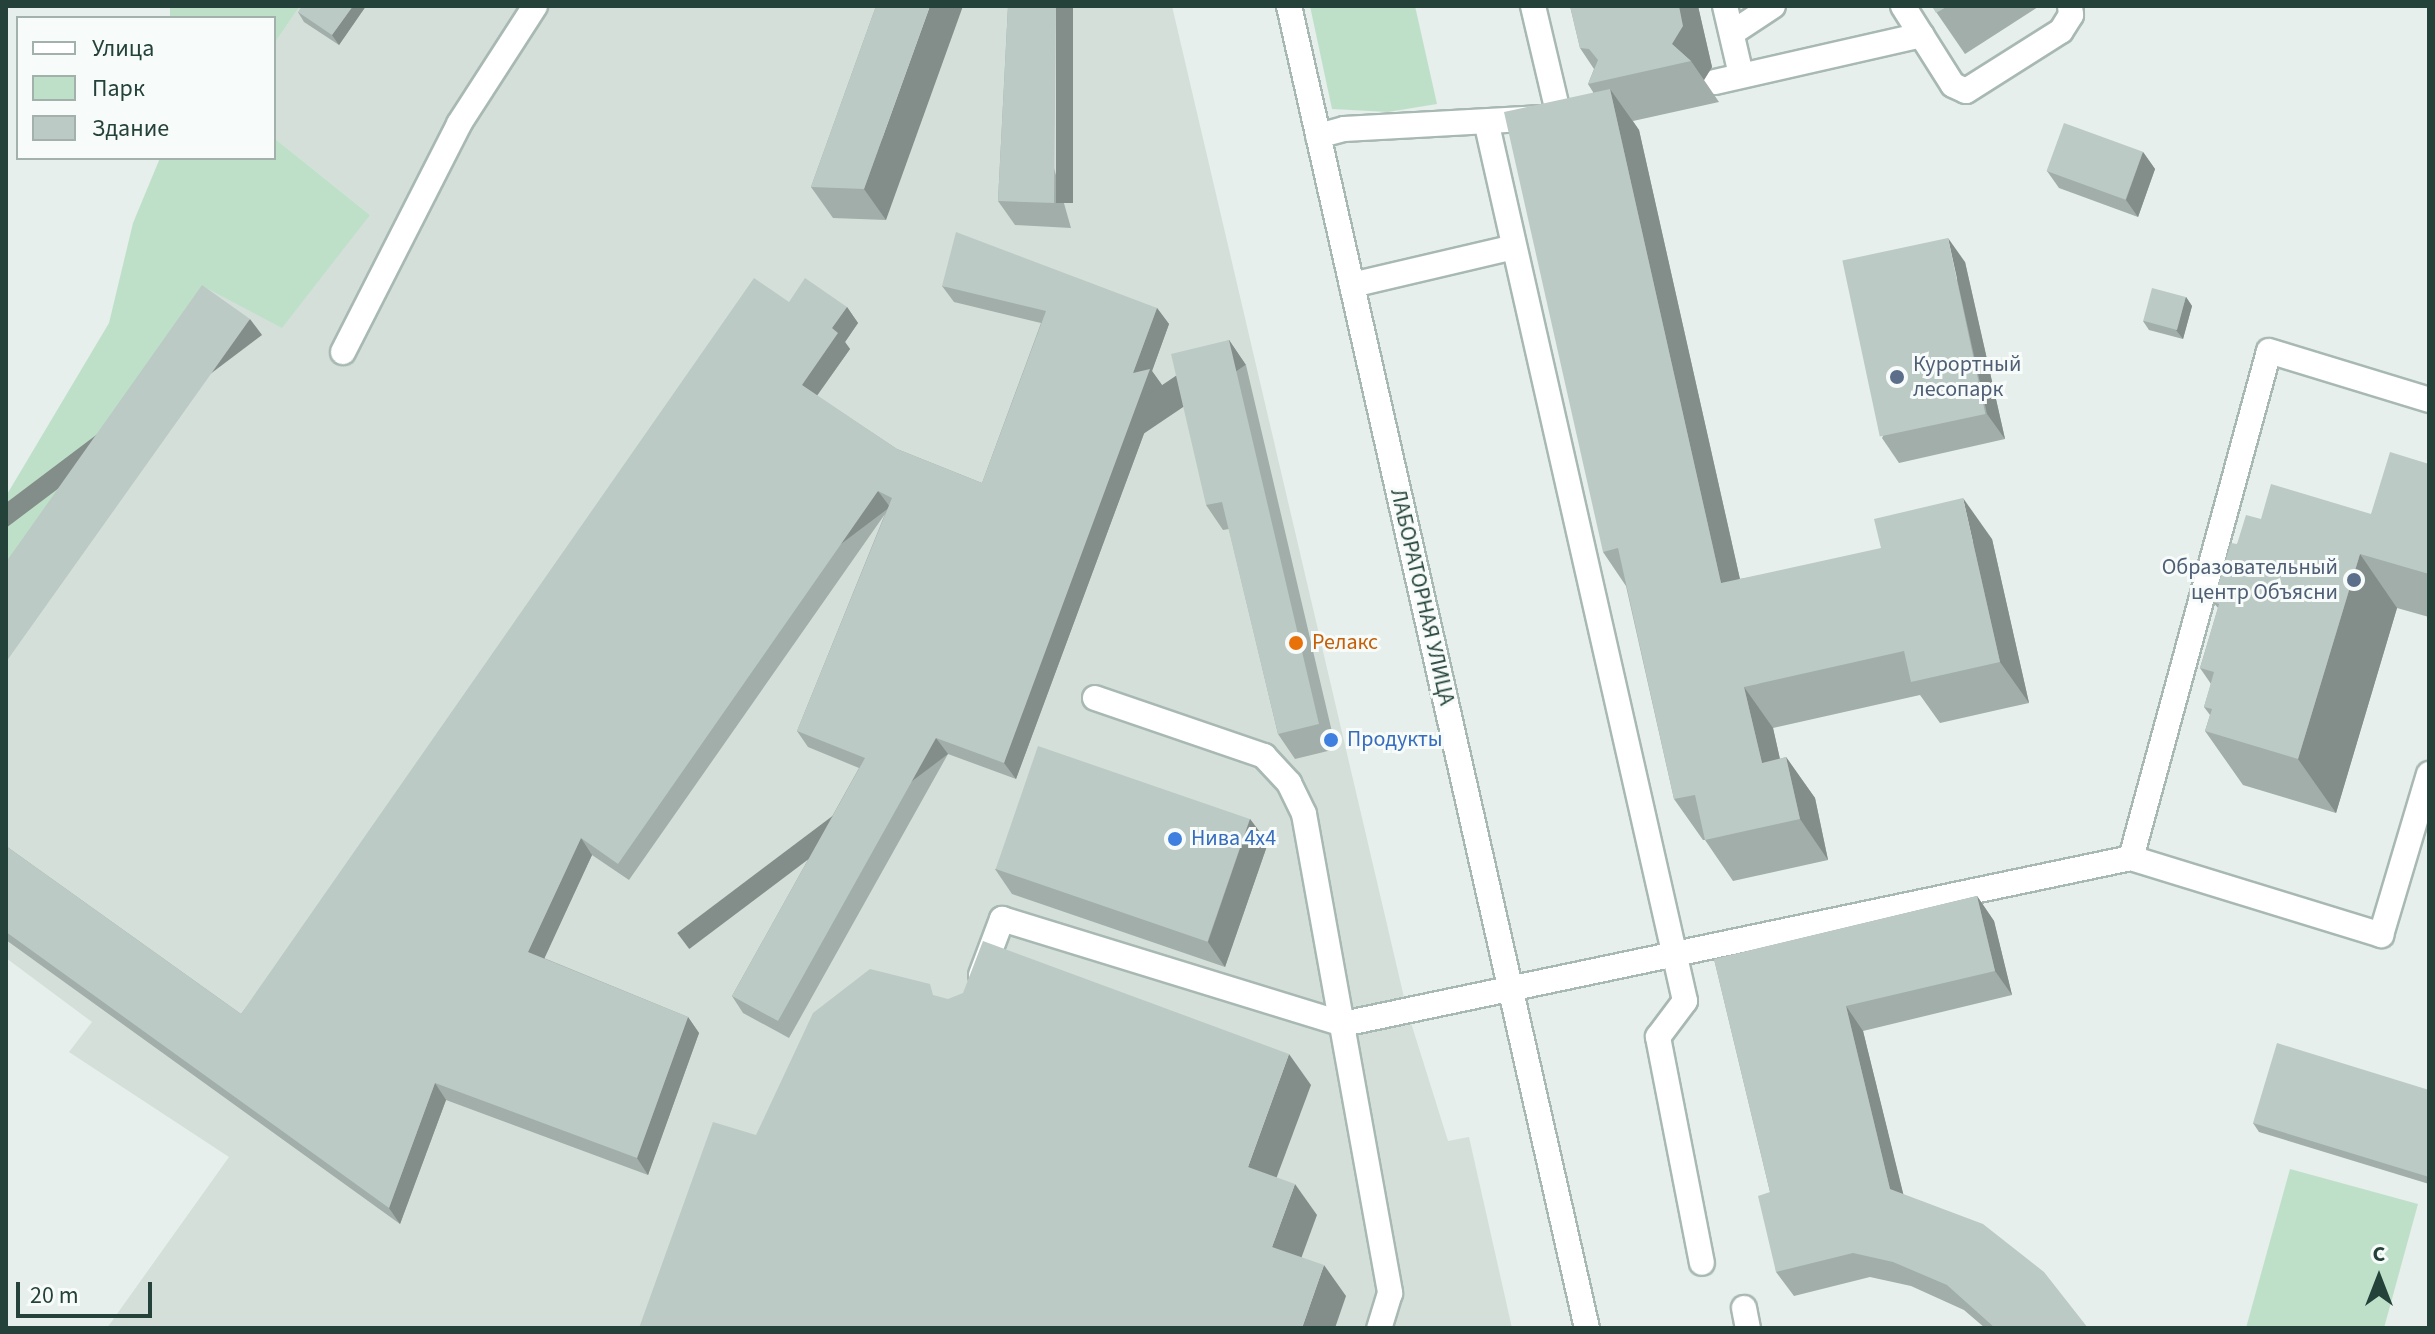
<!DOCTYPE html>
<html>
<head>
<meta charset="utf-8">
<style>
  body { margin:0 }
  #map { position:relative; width:2435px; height:1334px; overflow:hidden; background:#e6efeb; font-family:"Source Sans 3",sans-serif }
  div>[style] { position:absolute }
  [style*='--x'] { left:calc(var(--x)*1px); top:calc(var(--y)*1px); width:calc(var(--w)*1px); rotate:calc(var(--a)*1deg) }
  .built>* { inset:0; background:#d4dfda }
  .green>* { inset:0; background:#bfe0c8 }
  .roads { filter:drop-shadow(2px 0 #a8b8b2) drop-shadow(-2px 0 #a8b8b2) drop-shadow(0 2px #a8b8b2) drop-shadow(0 -2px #a8b8b2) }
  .lane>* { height:24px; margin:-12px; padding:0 12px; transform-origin:12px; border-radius:12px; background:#fff }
  .secondary>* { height:24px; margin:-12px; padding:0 12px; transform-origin:12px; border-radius:12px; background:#fff }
  .wall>* { inset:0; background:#a1aea9 }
  .shaded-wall>* { inset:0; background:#838d89; transform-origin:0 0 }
  .building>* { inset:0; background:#bbcac4; transform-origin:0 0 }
  .dots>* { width:22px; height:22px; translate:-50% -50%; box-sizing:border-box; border:4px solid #f7fbf9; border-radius:50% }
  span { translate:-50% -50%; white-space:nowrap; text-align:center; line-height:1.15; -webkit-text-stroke:6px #f7fbf9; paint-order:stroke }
  .service-label { font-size:22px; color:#4e5e75 }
  .left { translate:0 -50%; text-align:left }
  .right { translate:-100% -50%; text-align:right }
  .street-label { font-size:22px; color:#24423a }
  .food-label { font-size:22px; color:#c56008 }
  .shop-label { font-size:22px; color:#366cbe }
  .frame { position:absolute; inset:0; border:8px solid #24423a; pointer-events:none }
  .legend { position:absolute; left:16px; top:16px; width:260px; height:144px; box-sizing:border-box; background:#f7fbf9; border:2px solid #a3b1ad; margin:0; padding:10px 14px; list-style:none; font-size:24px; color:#24423a }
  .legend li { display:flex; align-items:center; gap:16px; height:40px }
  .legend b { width:40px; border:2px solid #a3b1ad }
  .north { position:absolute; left:2339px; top:1238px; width:80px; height:80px; -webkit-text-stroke:6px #f7fbf9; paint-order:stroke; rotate:0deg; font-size:22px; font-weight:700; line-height:32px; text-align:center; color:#24423a }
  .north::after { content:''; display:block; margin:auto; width:28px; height:36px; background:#24423a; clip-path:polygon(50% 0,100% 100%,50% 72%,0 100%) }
  .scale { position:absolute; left:16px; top:1282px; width:136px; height:36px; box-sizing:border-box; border:4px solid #24423a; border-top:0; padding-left:10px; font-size:24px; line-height:28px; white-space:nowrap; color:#24423a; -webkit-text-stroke:6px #f7fbf9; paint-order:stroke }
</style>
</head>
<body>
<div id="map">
  <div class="built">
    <div style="clip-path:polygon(300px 6px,1172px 6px,1407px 1010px,1448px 1141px,1469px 1137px,1512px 1328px,107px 1328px,229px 1157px,69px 1052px,92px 1022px,6px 958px,6px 583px,208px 288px,370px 215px,274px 138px,274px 44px)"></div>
  </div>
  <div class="green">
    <div style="clip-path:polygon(170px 6px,300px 6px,274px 44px,274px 18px,170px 18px)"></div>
    <div style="clip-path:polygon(1310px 6px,1415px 6px,1437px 104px,1388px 112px,1332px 109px)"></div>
    <div style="clip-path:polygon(274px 138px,370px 215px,282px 328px,208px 289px,6px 583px,6px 496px,109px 323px,133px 223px,160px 158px,274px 158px)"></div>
    <div style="clip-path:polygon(2290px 1169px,2418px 1204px,2384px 1328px,2246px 1328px)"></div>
  </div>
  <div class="roads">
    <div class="lane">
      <div style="--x:1533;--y:6;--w:113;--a:76.7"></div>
      <div style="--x:1725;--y:6;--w:71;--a:76.9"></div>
      <div style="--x:1903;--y:6;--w:93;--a:57.7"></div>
      <div style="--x:1953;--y:85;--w:14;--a:25"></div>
      <div style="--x:1966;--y:91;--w:112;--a:-32.3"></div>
      <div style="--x:2061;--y:31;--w:19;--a:-58"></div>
      <div style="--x:2071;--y:15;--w:9;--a:-96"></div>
      <div style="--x:1732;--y:33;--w:49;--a:-33.4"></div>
      <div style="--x:1715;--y:82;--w:212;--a:-12.8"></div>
      <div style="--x:1487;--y:125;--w:898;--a:77.26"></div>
      <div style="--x:1685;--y:1001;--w:45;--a:126.9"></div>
      <div style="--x:1658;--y:1037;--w:230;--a:79"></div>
      <div style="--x:1318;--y:136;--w:27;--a:-15"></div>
      <div style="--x:1344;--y:129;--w:194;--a:-3.2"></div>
      <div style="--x:1352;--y:285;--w:166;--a:-13.2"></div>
      <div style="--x:343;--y:352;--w:256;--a:-63"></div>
      <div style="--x:459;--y:124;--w:140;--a:-57.2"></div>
      <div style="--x:1095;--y:698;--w:179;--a:18.9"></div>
      <div style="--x:1264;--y:756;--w:37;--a:47"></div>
      <div style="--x:1289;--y:783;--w:34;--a:64"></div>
      <div style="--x:1304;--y:814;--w:487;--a:79.8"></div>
      <div style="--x:1390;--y:1293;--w:37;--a:107"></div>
      <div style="--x:2131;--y:858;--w:262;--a:17.1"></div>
      <div style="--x:2381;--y:935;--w:168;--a:-73.4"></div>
      <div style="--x:981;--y:975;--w:60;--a:-69.4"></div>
      <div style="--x:1002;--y:919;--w:357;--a:17.1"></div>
      <div style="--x:1343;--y:1024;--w:805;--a:-11.9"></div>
      <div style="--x:2131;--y:858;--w:525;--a:-74.77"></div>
      <div style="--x:2269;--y:351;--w:167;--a:17"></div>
      <div style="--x:1744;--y:1308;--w:20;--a:79"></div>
    </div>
    <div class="secondary">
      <div style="--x:1289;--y:6;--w:1355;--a:77.3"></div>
    </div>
  </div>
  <div class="wall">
    <div style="clip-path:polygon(366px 6px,339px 45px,304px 22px,298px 12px)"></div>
    <div style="clip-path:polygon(876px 6px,886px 220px,833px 218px,811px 187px)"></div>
    <div style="clip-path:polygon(1008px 6px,1071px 228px,1015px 225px,998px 201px)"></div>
    <div style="clip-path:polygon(1570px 6px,1698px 6px,1712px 67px,1704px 80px,1719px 102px,1633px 121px,1639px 130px,1740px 579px,1992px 539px,2029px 703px,1940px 723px,1920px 695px,1773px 728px,1780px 759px,1786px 757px,1815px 798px,1828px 860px,1733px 881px,1705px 840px,1703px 840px,1674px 799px,1626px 586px,1603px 552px,1593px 92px,1588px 84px,1594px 69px,1580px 48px)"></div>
    <div style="clip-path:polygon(1932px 6px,2037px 6px,2038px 7px,1965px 54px)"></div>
    <div style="clip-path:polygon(2143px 152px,2155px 169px,2138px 217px,2059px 188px,2047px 171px)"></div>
    <div style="clip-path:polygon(1965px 262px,2005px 439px,1899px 463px,1882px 438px)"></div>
    <div style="clip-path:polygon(942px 286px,1157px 308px,1169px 324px,1152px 371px,1162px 385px,1016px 779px,948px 754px,789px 1038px,743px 1013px,732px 996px,859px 768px,808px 747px,797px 731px,885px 514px,629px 880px,592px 855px,544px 958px,688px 1017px,699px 1033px,648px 1175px,446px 1100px,400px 1224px,6px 940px,6px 846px,241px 1014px,789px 302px,847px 307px,858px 323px,845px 342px,850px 349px,817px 396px,897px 449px,982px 483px,1041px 323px,954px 302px)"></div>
    <div style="clip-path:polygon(2186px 297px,2192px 306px,2183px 339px,2149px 330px,2143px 321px)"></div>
    <div style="clip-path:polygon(1229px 340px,1246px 365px,1336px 749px,1295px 759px,1278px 734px,1229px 529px,1223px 530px,1206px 505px)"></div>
    <div style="clip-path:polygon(2429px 464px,2429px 617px,2397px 608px,2336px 813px,2243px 785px,2205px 731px,2210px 715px,2204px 707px,2211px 684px,2200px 668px,2218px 608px,2213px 602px,2237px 544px,2261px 519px,2371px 514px)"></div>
    <div style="clip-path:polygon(1250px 819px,1268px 843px,1225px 967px,1012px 894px,995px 869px)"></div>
    <div style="clip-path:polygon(1977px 896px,1994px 921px,2012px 995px,1863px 1031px,1903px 1194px,2088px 1328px,1985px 1328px,1964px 1310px,1911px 1286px,1870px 1277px,1794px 1296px,1776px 1272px,1770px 1192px,1714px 959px)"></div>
    <div style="clip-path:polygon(2429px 1090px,2429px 1184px,2259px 1132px,2253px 1123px)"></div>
  </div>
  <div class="shaded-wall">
    <div style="clip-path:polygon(353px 6px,366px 6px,339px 45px,332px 35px)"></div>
    <div style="clip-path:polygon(930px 6px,963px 6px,886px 220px,864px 189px)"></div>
    <div style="left:1056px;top:6px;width:17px;height:197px"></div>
    <div style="clip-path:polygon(1679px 6px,1698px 6px,1712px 67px,1704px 80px,1691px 61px,1672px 44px)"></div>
    <div style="clip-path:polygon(1610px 89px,1639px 130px,1750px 624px,1721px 583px)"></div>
    <div style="clip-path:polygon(2143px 152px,2155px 169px,2138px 217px,2126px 200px)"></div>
    <div style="clip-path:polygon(1948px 238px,1965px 262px,2005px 439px,1987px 414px)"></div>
    <div style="clip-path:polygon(2186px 297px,2192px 306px,2183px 339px,2176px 330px)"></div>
    <div style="clip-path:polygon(847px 307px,858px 323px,845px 342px,850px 349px,813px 401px,802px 385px,832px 328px)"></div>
    <div style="clip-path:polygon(1157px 308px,1169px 324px,1152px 371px,1162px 385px,1016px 779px,1004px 763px,1133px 373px)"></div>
    <div style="left:250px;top:319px;width:20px;height:421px;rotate:53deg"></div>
    <div style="left:1229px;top:340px;width:30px;height:394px;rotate:56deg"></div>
    <div style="left:878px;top:491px;width:20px;height:455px;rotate:53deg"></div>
    <div style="clip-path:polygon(1963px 498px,1992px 539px,2029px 703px,2000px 662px)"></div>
    <div style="clip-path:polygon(2360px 554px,2397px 608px,2336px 813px,2298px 759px)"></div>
    <div style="clip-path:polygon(1744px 687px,1773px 728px,1790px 804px,1762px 763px)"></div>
    <div style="left:936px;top:738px;width:20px;height:324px;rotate:53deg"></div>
    <div style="clip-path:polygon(1786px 757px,1815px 798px,1828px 860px,1800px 819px)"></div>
    <div style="clip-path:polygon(1250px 819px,1268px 843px,1225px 967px,1208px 942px)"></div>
    <div style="clip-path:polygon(581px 838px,592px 855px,540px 968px,528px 952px)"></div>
    <div style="clip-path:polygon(1977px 896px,1994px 921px,2012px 995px,1995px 971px)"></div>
    <div style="clip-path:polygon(1846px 1006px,1863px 1031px,1908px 1213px,1890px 1189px)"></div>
    <div style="clip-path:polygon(688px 1017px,699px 1033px,648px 1175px,637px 1158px)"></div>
    <div style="clip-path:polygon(1289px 1054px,1311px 1085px,1269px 1198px,1248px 1167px)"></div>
    <div style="clip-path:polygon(435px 1083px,446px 1100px,400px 1224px,389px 1208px)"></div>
    <div style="clip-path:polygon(1295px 1184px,1317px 1215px,1294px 1278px,1272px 1247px)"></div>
    <div style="clip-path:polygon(1324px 1265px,1346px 1296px,1335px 1328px,1302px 1328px)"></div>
  </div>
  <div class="building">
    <div style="clip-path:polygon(302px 6px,353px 6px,332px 35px,298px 12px)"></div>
    <div style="clip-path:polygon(876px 6px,930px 6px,864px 189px,811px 187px)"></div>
    <div style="clip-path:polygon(1008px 6px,1056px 6px,1054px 203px,998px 201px)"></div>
    <div style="clip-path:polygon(1570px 6px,1679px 6px,1683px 26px,1672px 44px,1691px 61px,1588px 84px,1598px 60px,1589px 49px,1580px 48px)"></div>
    <div style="clip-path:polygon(1932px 6px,1948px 6px,1936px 13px)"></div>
    <div style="clip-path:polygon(1610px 89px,1721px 583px,1881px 548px,1874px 519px,1963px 498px,2000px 662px,1911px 682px,1904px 651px,1744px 687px,1762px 763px,1786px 757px,1800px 819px,1705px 840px,1695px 795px,1674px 799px,1618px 548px,1603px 552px,1504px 112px)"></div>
    <div style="left:2064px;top:123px;width:84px;height:51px;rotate:20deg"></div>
    <div style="clip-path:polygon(956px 232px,1157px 308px,1133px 373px,1150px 369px,1004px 763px,936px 738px,778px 1021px,732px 996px,865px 758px,797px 731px,892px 498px,878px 491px,618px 864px,581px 838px,528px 952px,688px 1017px,637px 1158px,435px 1083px,389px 1208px,6px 932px,6px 846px,241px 1014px,754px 278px,789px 302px,805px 278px,847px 307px,832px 328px,838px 333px,802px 385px,897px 449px,982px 483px,1046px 311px,942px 286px)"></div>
    <div style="left:1948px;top:238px;width:180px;height:108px;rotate:78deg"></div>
    <div style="clip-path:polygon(202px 285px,250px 319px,6px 662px,6px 562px)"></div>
    <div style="left:2152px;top:288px;width:35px;height:34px;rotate:15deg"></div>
    <div style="clip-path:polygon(1229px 340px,1319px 724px,1278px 734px,1222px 502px,1206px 505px,1171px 354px)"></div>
    <div style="clip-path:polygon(2390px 452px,2429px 464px,2429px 574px,2360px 554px,2298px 759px,2205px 731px,2212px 709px,2204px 707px,2214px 672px,2200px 668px,2219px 604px,2213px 602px,2231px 543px,2237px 544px,2246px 515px,2261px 519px,2271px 484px,2371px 514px)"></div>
    <div style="left:1038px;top:746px;width:224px;height:130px;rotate:19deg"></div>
    <div style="clip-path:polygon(1977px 896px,1995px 971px,1846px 1006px,1890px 1189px,1983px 1224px,2044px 1272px,2088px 1328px,1995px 1328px,1947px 1285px,1893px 1262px,1853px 1253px,1776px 1272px,1758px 1196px,1770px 1192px,1714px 959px)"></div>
    <div style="clip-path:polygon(983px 941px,1289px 1054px,1248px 1167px,1295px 1184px,1272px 1247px,1324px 1265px,1302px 1328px,639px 1328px,713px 1122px,756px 1135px,813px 1013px,870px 969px,930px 984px,933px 995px,948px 999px,963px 993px)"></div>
    <div style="clip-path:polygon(2277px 1043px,2429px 1090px,2429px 1177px,2253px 1123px)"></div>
  </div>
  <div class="dots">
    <div style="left:1897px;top:377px;background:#5c6f8a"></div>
    <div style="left:2354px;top:580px;background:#5c6f8a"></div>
    <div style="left:1296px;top:643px;background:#e8710a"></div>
    <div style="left:1331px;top:740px;background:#3f7fe0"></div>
    <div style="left:1175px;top:839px;background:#3f7fe0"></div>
  </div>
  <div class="service-label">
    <span class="left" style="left:1913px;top:377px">Курортный<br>лесопарк</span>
    <span class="right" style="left:2338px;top:580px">Образовательный<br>центр Объясни</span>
  </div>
  <div class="street-label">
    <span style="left:1422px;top:597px;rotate:77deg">ЛАБОРАТОРНАЯ УЛИЦА</span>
  </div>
  <div class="food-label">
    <span class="left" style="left:1312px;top:643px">Релакс</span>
  </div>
  <div class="shop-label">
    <span class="left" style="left:1347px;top:740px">Продукты</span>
    <span class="left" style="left:1191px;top:839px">Нива 4х4</span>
  </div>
  <div class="frame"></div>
  <ul class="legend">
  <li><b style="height:10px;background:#fff"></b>Улица</li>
  <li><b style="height:22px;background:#bfe0c8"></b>Парк</li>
  <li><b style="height:22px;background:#bbcac4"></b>Здание</li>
  </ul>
  <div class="north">С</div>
  <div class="scale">20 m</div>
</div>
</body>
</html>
